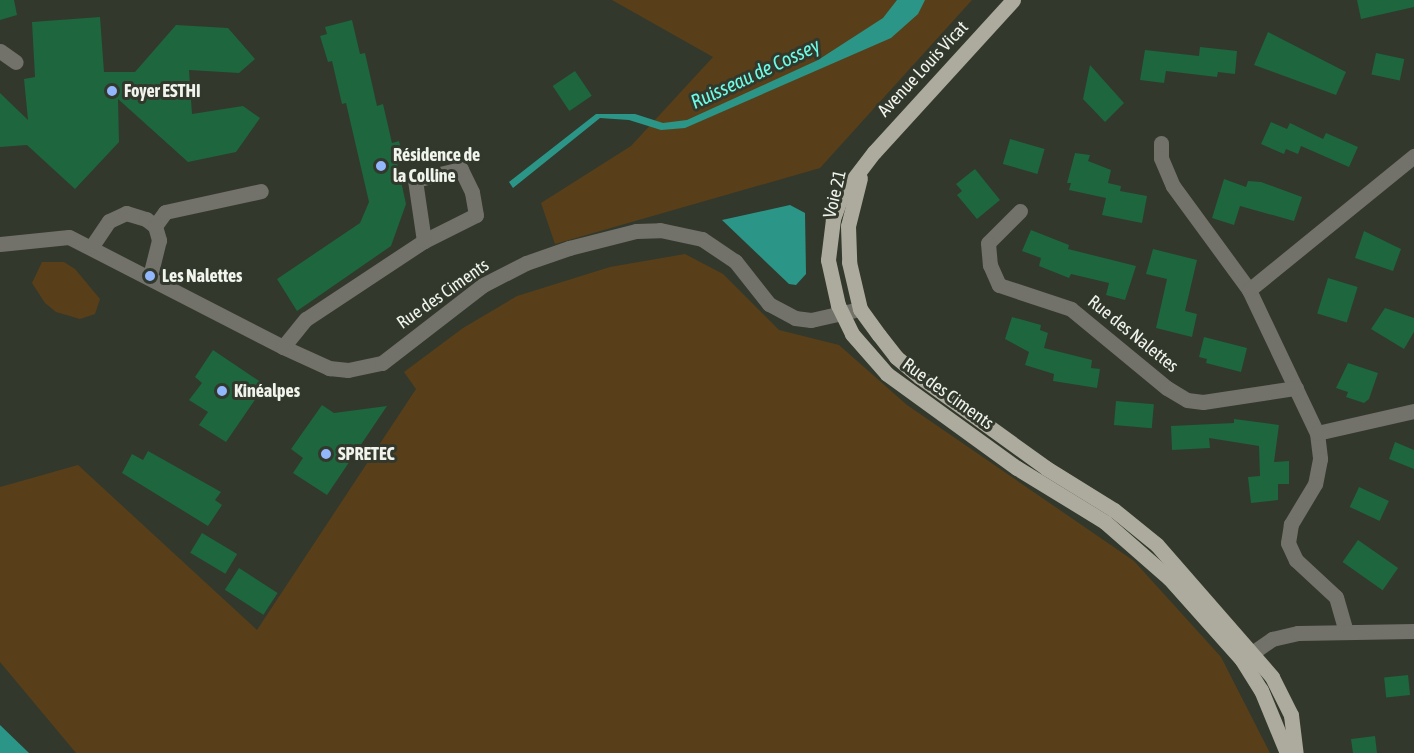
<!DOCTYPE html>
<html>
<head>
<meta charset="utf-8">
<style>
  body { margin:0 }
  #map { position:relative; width:1414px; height:753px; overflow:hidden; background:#32382c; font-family:"Asap Condensed",sans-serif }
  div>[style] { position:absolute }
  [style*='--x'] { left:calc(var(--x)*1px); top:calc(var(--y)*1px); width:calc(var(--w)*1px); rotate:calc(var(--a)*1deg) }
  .green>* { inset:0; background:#593f19 }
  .water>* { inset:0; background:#2b9687 }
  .building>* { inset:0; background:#1d663e; transform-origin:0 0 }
  .minor>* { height:15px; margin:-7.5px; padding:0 7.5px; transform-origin:7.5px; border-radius:7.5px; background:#72716a }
  .major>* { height:15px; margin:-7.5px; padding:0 7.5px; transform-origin:7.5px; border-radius:7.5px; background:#adab9e }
  .dots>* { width:16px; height:16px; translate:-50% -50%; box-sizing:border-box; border:3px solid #32382c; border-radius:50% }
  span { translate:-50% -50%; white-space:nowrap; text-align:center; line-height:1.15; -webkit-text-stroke:6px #32382c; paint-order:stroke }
  .street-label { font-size:18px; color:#f1f4ed }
  .poi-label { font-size:18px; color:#f1f4ed; font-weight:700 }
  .left { translate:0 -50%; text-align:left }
  .water-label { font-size:20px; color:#6dfce6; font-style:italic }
</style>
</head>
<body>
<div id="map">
  <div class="green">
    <div style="clip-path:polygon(612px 0,972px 0,820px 168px,555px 244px,541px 203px,631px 146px,713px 57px)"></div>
    <div style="clip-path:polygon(685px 254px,723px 274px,779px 330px,839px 345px,907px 405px,1134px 561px,1221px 657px,1270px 753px,76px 753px,0 662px,0 487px,78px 465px,257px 630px,416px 389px,404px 372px,463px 328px,517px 296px,610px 267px)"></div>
    <div style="clip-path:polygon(42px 262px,64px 262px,75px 269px,100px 299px,95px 314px,80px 319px,56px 312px,45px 303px,32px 283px)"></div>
  </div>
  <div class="water">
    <div style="clip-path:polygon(897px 0,925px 0,918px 14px,891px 38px,685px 128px,661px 130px,629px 120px,600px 118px,513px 188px,509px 182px,596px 114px,635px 114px,663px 123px,687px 120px,818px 60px,883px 18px)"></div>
    <div style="clip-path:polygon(790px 205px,805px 213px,806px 274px,796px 285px,789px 284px,722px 220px)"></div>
    <div style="clip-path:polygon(0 725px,29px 753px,0 753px)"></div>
  </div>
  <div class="building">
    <div style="clip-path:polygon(0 0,14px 0,17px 15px,0 20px)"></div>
    <div style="clip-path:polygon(1357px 0,1414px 0,1414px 7px,1361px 19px)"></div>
    <div style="clip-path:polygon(100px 17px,104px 72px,135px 72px,176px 25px,228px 28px,255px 59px,239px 73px,189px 70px,192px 114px,243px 106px,260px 118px,236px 152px,188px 162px,118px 99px,119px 142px,75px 189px,27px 145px,0 147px,0 93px,28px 120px,24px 79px,35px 77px,32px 22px)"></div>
    <div style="clip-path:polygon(352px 20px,360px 54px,365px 53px,377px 106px,383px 104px,392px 143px,399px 141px,403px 156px,396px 158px,406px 204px,391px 246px,297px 311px,277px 279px,360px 223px,369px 202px,346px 103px,342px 104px,332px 61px,328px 62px,320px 36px,327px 34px,325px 27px)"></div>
    <div style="clip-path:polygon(1268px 32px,1346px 72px,1336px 95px,1254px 65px)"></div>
    <div style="clip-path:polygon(1200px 47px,1237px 51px,1235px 74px,1218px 72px,1217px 77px,1166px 71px,1164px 83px,1140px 80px,1145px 50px,1199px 56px)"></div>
    <div style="left:1376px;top:53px;width:29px;height:22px;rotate:12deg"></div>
    <div style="clip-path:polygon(1090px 65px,1124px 103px,1105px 122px,1083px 99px)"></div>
    <div style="left:575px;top:71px;width:30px;height:27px;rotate:56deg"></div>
    <div style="clip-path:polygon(1271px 122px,1287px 129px,1290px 123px,1323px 139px,1326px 133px,1358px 147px,1349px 167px,1301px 146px,1298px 154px,1286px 149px,1284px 154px,1261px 144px)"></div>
    <div style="left:1010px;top:139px;width:36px;height:26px;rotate:16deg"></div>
    <div style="clip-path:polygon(1075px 153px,1090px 155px,1088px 161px,1111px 170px,1108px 183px,1121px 186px,1120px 191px,1147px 196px,1142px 223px,1102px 215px,1106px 198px,1069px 190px,1071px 183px,1067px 183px)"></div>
    <div style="clip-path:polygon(975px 169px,1000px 200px,977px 219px,957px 195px,962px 191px,956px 184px)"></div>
    <div style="clip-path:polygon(1224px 179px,1246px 187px,1248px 181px,1261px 182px,1302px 197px,1294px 221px,1240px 206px,1234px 225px,1212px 218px)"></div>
    <div style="clip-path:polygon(1031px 230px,1069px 245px,1068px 249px,1136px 266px,1125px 300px,1106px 295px,1109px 283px,1071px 274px,1069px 278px,1039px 266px,1041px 258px,1022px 251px)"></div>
    <div style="clip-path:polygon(1364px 231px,1401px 249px,1393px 271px,1355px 258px)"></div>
    <div style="clip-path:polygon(1153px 249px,1197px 260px,1185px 311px,1197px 314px,1192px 337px,1156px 328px,1167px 279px,1146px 274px)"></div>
    <div style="left:1328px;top:278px;width:31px;height:37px;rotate:17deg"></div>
    <div style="clip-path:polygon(1385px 308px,1414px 318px,1414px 332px,1404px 349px,1371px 329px)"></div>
    <div style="clip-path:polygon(1012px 317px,1041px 325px,1040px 330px,1048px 333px,1044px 348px,1092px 360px,1091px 368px,1100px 369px,1097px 388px,1053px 381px,1054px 374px,1025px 365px,1029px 352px,1005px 339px)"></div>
    <div style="clip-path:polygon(1204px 337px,1247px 348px,1241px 372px,1206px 363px,1207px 359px,1199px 357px)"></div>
    <div style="clip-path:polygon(213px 350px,265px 385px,226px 442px,199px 425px,208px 412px,189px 400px,202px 383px,195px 377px)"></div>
    <div style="clip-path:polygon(1348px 363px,1378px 373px,1369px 399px,1364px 403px,1346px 397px,1348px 392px,1336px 388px)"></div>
    <div style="left:1116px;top:401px;width:38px;height:24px;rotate:5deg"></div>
    <div style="clip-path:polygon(322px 405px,334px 413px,387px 406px,327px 495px,293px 473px,303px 458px,291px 449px)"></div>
    <div style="clip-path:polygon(1234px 419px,1279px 425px,1274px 462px,1289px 461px,1289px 484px,1278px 484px,1278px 500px,1251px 503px,1248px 477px,1260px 476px,1259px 446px,1209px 438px,1210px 448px,1172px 450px,1171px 426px,1234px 423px)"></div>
    <div style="clip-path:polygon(1395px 442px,1414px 450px,1414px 469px,1389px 459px)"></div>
    <div style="clip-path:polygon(148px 451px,221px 492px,215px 500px,222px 505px,208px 526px,122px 473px,132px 454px,143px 460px)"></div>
    <div style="left:1359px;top:487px;width:33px;height:22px;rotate:25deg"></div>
    <div style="left:202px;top:533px;width:41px;height:23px;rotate:31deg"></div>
    <div style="left:1358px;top:540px;width:49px;height:27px;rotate:35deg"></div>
    <div style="left:239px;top:568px;width:46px;height:26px;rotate:33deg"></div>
    <div style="left:1408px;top:675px;width:20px;height:24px;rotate:84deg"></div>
    <div style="clip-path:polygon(1375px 736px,1377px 753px,1353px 753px,1351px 739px)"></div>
  </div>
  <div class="minor">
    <div style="--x:0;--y:51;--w:19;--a:35"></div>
    <div style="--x:1161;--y:143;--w:15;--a:90"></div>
    <div style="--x:1161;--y:158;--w:30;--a:67"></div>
    <div style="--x:1173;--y:186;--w:129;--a:53.8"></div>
    <div style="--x:1249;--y:290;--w:158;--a:64.6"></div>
    <div style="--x:1317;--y:433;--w:26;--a:83"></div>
    <div style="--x:1320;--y:459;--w:25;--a:101"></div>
    <div style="--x:1315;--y:484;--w:47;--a:121"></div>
    <div style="--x:1291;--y:524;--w:19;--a:99"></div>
    <div style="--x:1288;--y:543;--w:19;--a:65"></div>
    <div style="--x:1296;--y:560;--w:54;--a:42.8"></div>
    <div style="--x:1336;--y:597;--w:36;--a:74"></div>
    <div style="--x:1020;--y:211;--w:45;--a:135"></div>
    <div style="--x:988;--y:243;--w:22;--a:85"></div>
    <div style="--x:990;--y:265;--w:22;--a:66"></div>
    <div style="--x:999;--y:285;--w:76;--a:18.4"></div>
    <div style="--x:1071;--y:309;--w:124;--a:39.5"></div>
    <div style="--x:1167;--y:388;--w:23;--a:31"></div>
    <div style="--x:1187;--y:400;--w:16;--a:7"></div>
    <div style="--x:1203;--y:402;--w:94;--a:-8.6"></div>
    <div style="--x:155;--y:226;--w:17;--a:-54"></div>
    <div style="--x:165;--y:212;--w:98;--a:-12.3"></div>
    <div style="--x:0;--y:244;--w:69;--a:-5.8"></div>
    <div style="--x:69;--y:237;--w:241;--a:27.2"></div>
    <div style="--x:283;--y:347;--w:51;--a:24.5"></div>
    <div style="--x:329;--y:368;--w:19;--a:6"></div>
    <div style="--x:348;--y:370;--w:35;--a:-12"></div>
    <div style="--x:382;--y:363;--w:128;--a:-37.7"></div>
    <div style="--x:483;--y:285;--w:48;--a:-27.1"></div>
    <div style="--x:526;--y:263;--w:46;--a:-19.2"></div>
    <div style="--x:569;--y:248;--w:69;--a:-14.2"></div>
    <div style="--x:636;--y:231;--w:24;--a:-2"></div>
    <div style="--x:660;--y:230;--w:43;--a:12.1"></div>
    <div style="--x:702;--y:239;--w:40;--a:34"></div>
    <div style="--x:735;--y:261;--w:55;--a:51.7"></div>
    <div style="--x:769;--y:304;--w:30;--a:28"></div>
    <div style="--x:795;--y:318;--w:16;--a:7"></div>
    <div style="--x:811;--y:320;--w:50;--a:-12.7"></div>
    <div style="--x:92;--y:246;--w:30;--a:-56"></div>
    <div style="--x:109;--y:221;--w:19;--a:-25"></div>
    <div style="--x:126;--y:213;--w:21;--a:17"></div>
    <div style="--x:146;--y:219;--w:11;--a:38"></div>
    <div style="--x:155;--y:226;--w:15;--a:74"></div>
    <div style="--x:159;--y:240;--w:37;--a:104"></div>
    <div style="--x:1249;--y:290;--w:213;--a:-39.1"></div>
    <div style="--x:283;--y:347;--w:36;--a:-51"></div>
    <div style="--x:306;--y:319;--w:141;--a:-33.5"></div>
    <div style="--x:424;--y:241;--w:58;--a:-26.6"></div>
    <div style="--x:476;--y:215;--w:23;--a:-100"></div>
    <div style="--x:472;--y:192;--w:25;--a:-116"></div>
    <div style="--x:461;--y:169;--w:47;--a:166.6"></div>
    <div style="--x:415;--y:180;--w:62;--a:81.6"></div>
    <div style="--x:1317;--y:433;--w:99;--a:-12.8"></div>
    <div style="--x:1242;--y:660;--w:37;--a:-35"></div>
    <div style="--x:1272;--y:639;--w:27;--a:-13"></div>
    <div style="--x:1298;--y:633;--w:116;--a:-1"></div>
  </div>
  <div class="major">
    <div style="--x:1013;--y:0;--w:206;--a:132.4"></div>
    <div style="--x:874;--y:152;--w:53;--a:127.3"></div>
    <div style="--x:842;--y:194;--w:27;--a:110"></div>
    <div style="--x:833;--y:219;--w:41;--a:97"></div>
    <div style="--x:828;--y:260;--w:46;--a:77.5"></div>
    <div style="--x:838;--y:305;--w:32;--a:64"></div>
    <div style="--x:852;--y:334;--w:53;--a:48.8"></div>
    <div style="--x:887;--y:374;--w:160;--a:35.9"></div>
    <div style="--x:1017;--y:468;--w:103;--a:31.5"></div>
    <div style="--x:1105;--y:522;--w:85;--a:41.2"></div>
    <div style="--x:1169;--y:578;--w:110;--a:48.3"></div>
    <div style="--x:1242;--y:660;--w:36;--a:58"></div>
    <div style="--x:1261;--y:690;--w:68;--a:67.6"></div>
    <div style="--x:860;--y:178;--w:49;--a:104"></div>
    <div style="--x:848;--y:226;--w:36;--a:88"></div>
    <div style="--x:849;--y:262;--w:48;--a:76.8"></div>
    <div style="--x:860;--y:309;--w:32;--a:54"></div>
    <div style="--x:879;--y:335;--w:28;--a:52"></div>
    <div style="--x:896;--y:357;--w:31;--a:40"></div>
    <div style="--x:920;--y:377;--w:155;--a:35.8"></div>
    <div style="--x:1046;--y:468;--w:80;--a:31.7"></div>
    <div style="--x:1114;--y:510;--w:55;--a:39.1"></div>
    <div style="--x:1157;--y:545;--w:175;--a:48.9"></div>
    <div style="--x:1272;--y:677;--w:42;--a:63.4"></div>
    <div style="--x:1291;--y:715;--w:38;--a:83"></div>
  </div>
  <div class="dots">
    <div style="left:112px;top:91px;background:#92b7fd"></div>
    <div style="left:381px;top:166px;background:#92b7fd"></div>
    <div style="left:150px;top:276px;background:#92b7fd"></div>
    <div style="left:222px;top:391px;background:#92b7fd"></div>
    <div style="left:326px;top:454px;background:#92b7fd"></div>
  </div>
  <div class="street-label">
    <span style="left:923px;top:69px;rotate:-47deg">Avenue Louis Vicat</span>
    <span style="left:835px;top:194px;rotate:-77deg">Voie 21</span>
    <span style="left:443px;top:294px;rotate:-35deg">Rue des Ciments</span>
    <span style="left:1133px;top:334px;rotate:39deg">Rue des Nalettes</span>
    <span style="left:948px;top:394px;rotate:36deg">Rue des Ciments</span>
  </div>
  <div class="poi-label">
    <span class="left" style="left:124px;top:91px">Foyer ESTHI</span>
    <span class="left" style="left:393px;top:166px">Résidence de<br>la Colline</span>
    <span class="left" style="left:162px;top:276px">Les Nalettes</span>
    <span class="left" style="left:234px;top:391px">Kinéalpes</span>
    <span class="left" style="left:338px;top:454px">SPRETEC</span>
  </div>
  <div class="water-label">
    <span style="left:755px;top:73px;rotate:-25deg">Ruisseau de Cossey</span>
  </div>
</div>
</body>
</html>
